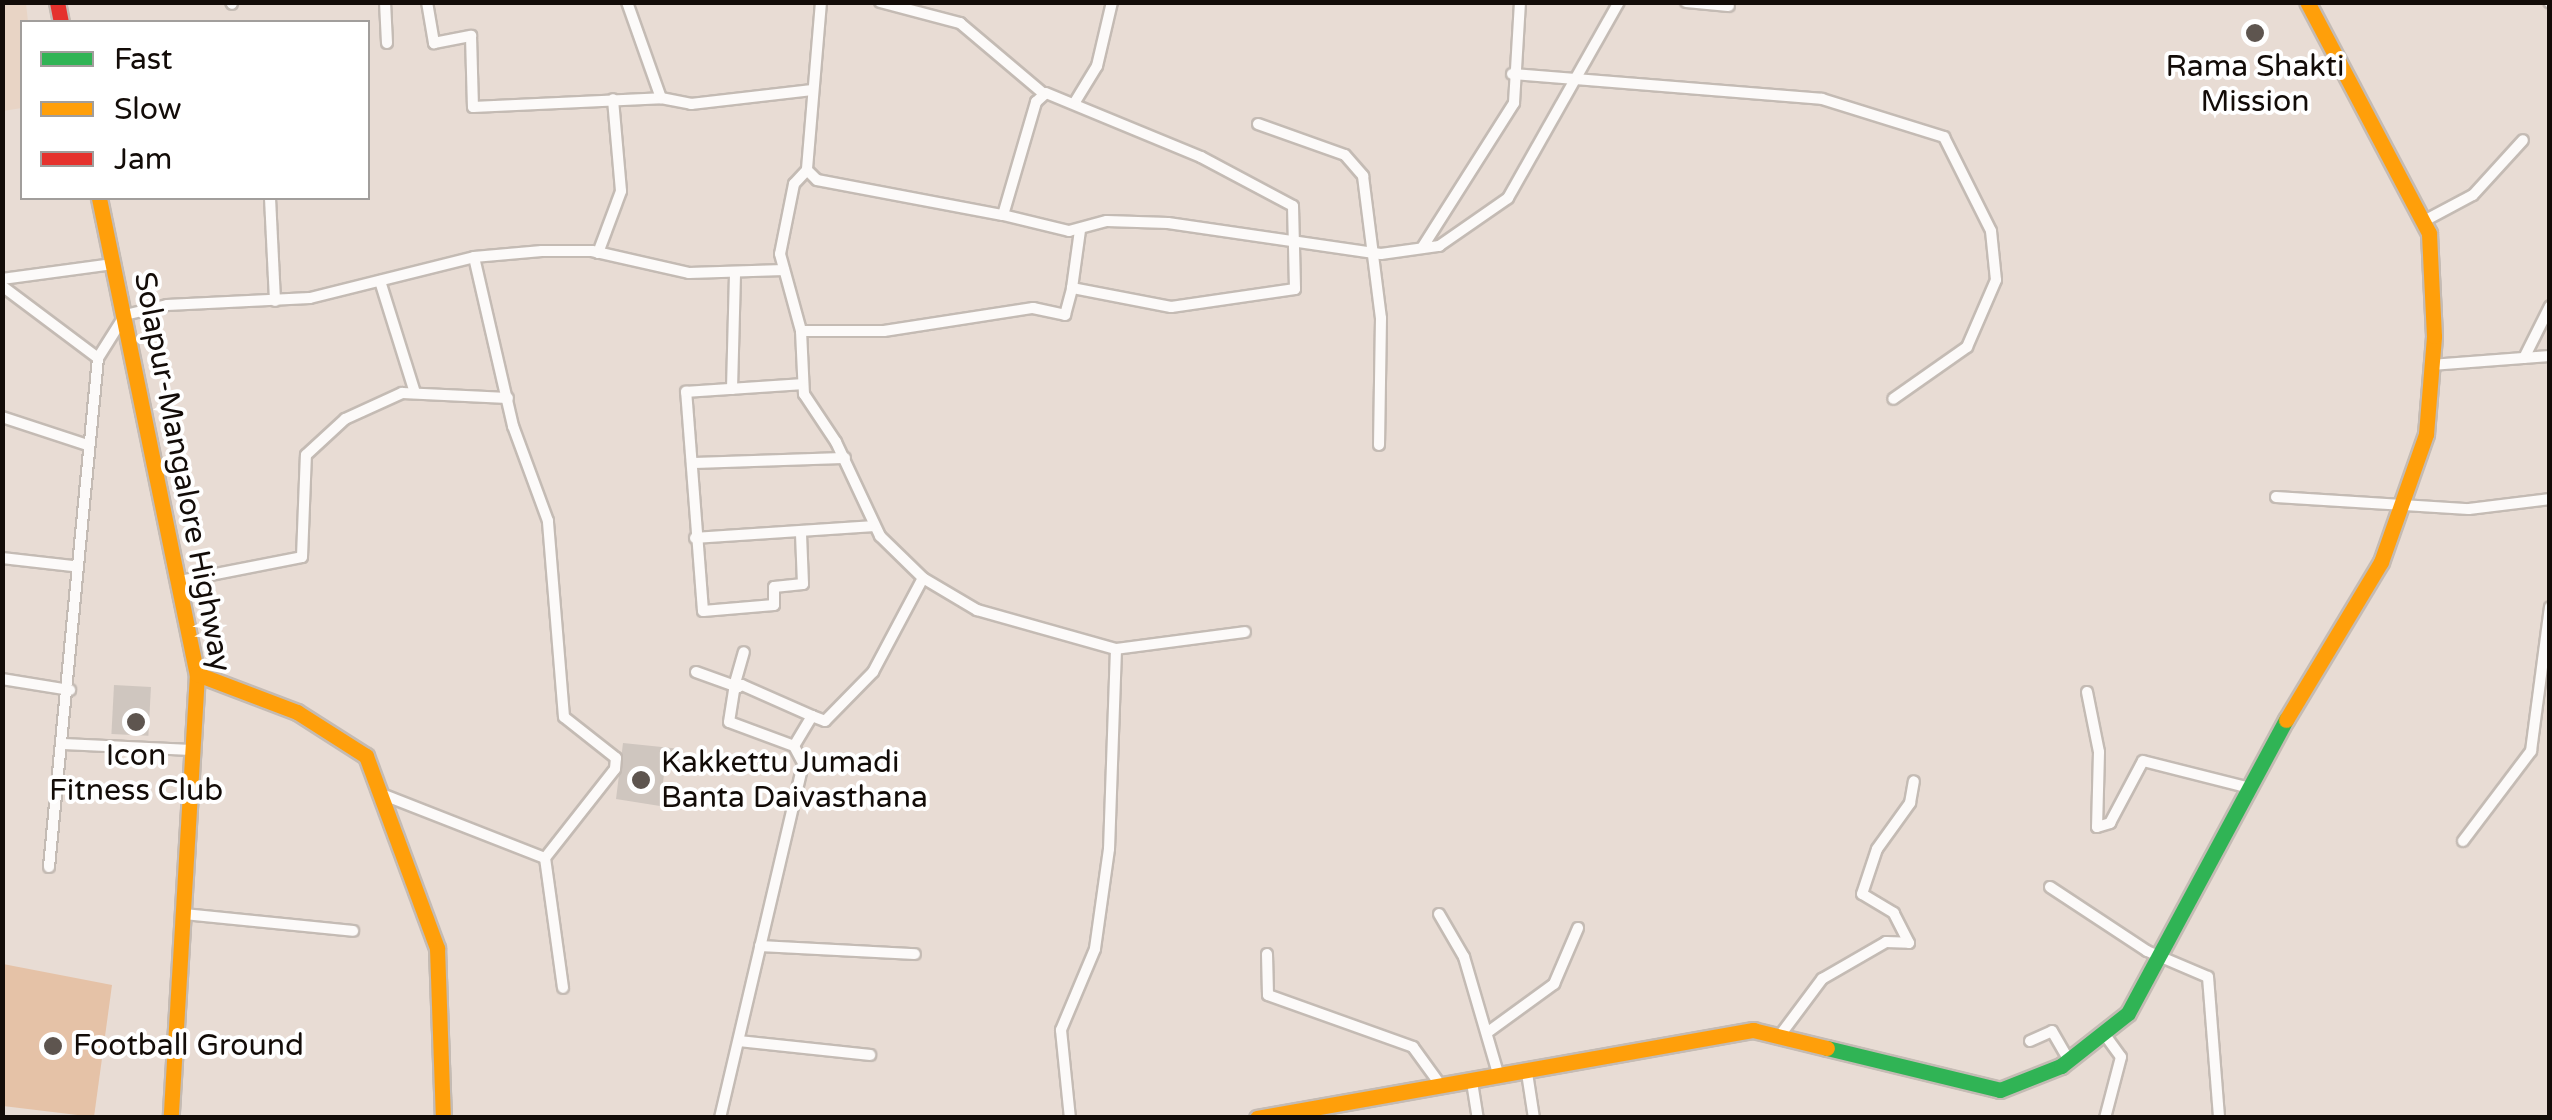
<!DOCTYPE html>
<html>
<head>
<meta charset="utf-8">
<style>
  body { margin:0 }
  #map { position:relative; width:2552px; height:1120px; overflow:hidden; background:#e8dcd4; font-family:"Varela Round",sans-serif }
  div>[style] { position:absolute }
  [style*='--x'] { left:calc(var(--x)*1px); top:calc(var(--y)*1px); width:calc(var(--w)*1px); rotate:calc(var(--a)*1deg) }
  .built>* { inset:0; background:#e8d4c5 }
  .green>* { inset:0; background:#e5c2a7 }
  .building>* { inset:0; background:#cfc6bf; transform-origin:0 0 }
  .roads { filter:drop-shadow(2px 0 #c4bbb4) drop-shadow(-2px 0 #c4bbb4) drop-shadow(0 2px #c4bbb4) drop-shadow(0 -2px #c4bbb4) }
  .street>* { height:10px; margin:-5px; padding:0 5px; transform-origin:5px; border-radius:5px; background:#fcfaf9 }
  .fast>* { height:15px; margin:-7.5px; padding:0 7.5px; transform-origin:7.5px; border-radius:7.5px; background:#30b455 }
  .slow>* { height:15px; margin:-7.5px; padding:0 7.5px; transform-origin:7.5px; border-radius:7.5px; background:#ff9f0a }
  .jam>* { height:15px; margin:-7.5px; padding:0 7.5px; transform-origin:7.5px; border-radius:7.5px; background:#e5322d }
  .dots>* { width:28px; height:28px; translate:-50% -50%; box-sizing:border-box; border:5px solid #fff; border-radius:50% }
  span { translate:-50% -50%; white-space:nowrap; text-align:center; line-height:1.15; -webkit-text-stroke:8px #fff; paint-order:stroke }
  .poi-label { font-size:30px; color:#130c08 }
  .left { translate:0 -50%; text-align:left }
  .street-label { font-size:30px; color:#130c08 }
  .frame { position:absolute; inset:0; border:5px solid #130c08; pointer-events:none }
  .legend { position:absolute; left:20px; top:20px; width:350px; height:180px; box-sizing:border-box; background:#fff; border:2px solid #a19e9c; margin:0; padding:12px 18px; list-style:none; font-size:30px; color:#130c08 }
  .legend li { display:flex; align-items:center; gap:20px; height:50px }
  .legend b { width:50px; border:2px solid #a19e9c }
</style>
</head>
<body>
<div id="map">
  <div class="built">
    <div style="clip-path:polygon(3px 2px,26px 3px,28px 22px,22px 108px,3px 111px)"></div>
  </div>
  <div class="green">
    <div style="clip-path:polygon(3px 964px,112px 985px,94px 1117px,3px 1106px)"></div>
  </div>
  <div class="building">
    <div style="left:114px;top:685px;width:37px;height:49px;rotate:3deg"></div>
    <div style="clip-path:polygon(623px 743px,681px 749px,680px 760px,666px 759px,660px 806px,616px 799px)"></div>
  </div>
  <div class="roads">
    <div class="street">
      <div style="--x:231;--y:2;--w:2;--a:63"></div>
      <div style="--x:385;--y:2;--w:41;--a:87.2"></div>
      <div style="--x:427;--y:2;--w:42;--a:80.3"></div>
      <div style="--x:434;--y:43;--w:38;--a:-11"></div>
      <div style="--x:471;--y:36;--w:71;--a:88.4"></div>
      <div style="--x:473;--y:107;--w:188;--a:-2.7"></div>
      <div style="--x:661;--y:98;--w:31;--a:11"></div>
      <div style="--x:691;--y:104;--w:122;--a:-6.6"></div>
      <div style="--x:627;--y:2;--w:102;--a:70.5"></div>
      <div style="--x:821;--y:2;--w:169;--a:94.8"></div>
      <div style="--x:807;--y:170;--w:14;--a:45"></div>
      <div style="--x:817;--y:180;--w:189;--a:10.7"></div>
      <div style="--x:1003;--y:215;--w:118;--a:-73.7"></div>
      <div style="--x:1036;--y:102;--w:13;--a:-42"></div>
      <div style="--x:1046;--y:93;--w:168;--a:22.4"></div>
      <div style="--x:1201;--y:157;--w:104;--a:28"></div>
      <div style="--x:1293;--y:206;--w:83;--a:88.6"></div>
      <div style="--x:1295;--y:289;--w:125;--a:171.7"></div>
      <div style="--x:1171;--y:307;--w:101;--a:-169.1"></div>
      <div style="--x:1072;--y:288;--w:59;--a:-82.1"></div>
      <div style="--x:880;--y:2;--w:83;--a:14.7"></div>
      <div style="--x:960;--y:23;--w:110;--a:40.2"></div>
      <div style="--x:1686;--y:2;--w:43;--a:5.3"></div>
      <div style="--x:2549;--y:2;--w:1;--a:45"></div>
      <div style="--x:1512;--y:74;--w:311;--a:4.6"></div>
      <div style="--x:1822;--y:99;--w:128;--a:17.3"></div>
      <div style="--x:1944;--y:137;--w:105;--a:63.4"></div>
      <div style="--x:1991;--y:231;--w:49;--a:84.2"></div>
      <div style="--x:1996;--y:280;--w:73;--a:113.4"></div>
      <div style="--x:1967;--y:347;--w:90;--a:144.9"></div>
      <div style="--x:1075;--y:102;--w:42;--a:-58.6"></div>
      <div style="--x:1097;--y:66;--w:66;--a:-76.8"></div>
      <div style="--x:1258;--y:124;--w:92;--a:19.6"></div>
      <div style="--x:1345;--y:155;--w:28;--a:49"></div>
      <div style="--x:1363;--y:176;--w:143;--a:82.8"></div>
      <div style="--x:1381;--y:318;--w:127;--a:90.9"></div>
      <div style="--x:807;--y:170;--w:19;--a:133"></div>
      <div style="--x:794;--y:184;--w:71;--a:101.3"></div>
      <div style="--x:780;--y:254;--w:80;--a:74.7"></div>
      <div style="--x:801;--y:331;--w:63;--a:87.3"></div>
      <div style="--x:804;--y:394;--w:58;--a:56.3"></div>
      <div style="--x:836;--y:442;--w:104;--a:64.9"></div>
      <div style="--x:880;--y:536;--w:60;--a:44.3"></div>
      <div style="--x:923;--y:578;--w:63;--a:30.7"></div>
      <div style="--x:977;--y:610;--w:144;--a:15.7"></div>
      <div style="--x:1116;--y:649;--w:200;--a:92"></div>
      <div style="--x:1109;--y:849;--w:101;--a:98"></div>
      <div style="--x:1095;--y:949;--w:88;--a:112.8"></div>
      <div style="--x:1061;--y:1030;--w:88;--a:84.2"></div>
      <div style="--x:270;--y:198;--w:103;--a:87.2"></div>
      <div style="--x:1003;--y:215;--w:68;--a:13.6"></div>
      <div style="--x:1069;--y:231;--w:39;--a:-15"></div>
      <div style="--x:1107;--y:221;--w:61;--a:1.9"></div>
      <div style="--x:1168;--y:223;--w:215;--a:8.3"></div>
      <div style="--x:1381;--y:254;--w:59;--a:-7.9"></div>
      <div style="--x:1439;--y:246;--w:84;--a:-34.8"></div>
      <div style="--x:1508;--y:198;--w:225;--a:-60.5"></div>
      <div style="--x:2424;--y:221;--w:55;--a:-28"></div>
      <div style="--x:2473;--y:195;--w:74;--a:-47.7"></div>
      <div style="--x:1422;--y:248;--w:172;--a:-57.6"></div>
      <div style="--x:1514;--y:103;--w:101;--a:-86.6"></div>
      <div style="--x:598;--y:253;--w:66;--a:-69.6"></div>
      <div style="--x:621;--y:191;--w:92;--a:-95"></div>
      <div style="--x:2;--y:279;--w:112;--a:-7.7"></div>
      <div style="--x:380;--y:281;--w:117;--a:72.6"></div>
      <div style="--x:2;--y:286;--w:120;--a:36.9"></div>
      <div style="--x:801;--y:331;--w:83;--a:0"></div>
      <div style="--x:884;--y:331;--w:151;--a:-8.8"></div>
      <div style="--x:1033;--y:308;--w:33;--a:12"></div>
      <div style="--x:1065;--y:315;--w:28;--a:-75"></div>
      <div style="--x:2524;--y:358;--w:58;--a:-63.4"></div>
      <div style="--x:2431;--y:365;--w:119;--a:-4.3"></div>
      <div style="--x:732;--y:389;--w:116;--a:-88.5"></div>
      <div style="--x:2;--y:417;--w:89;--a:18.2"></div>
      <div style="--x:692;--y:463;--w:153;--a:-1.9"></div>
      <div style="--x:2276;--y:497;--w:193;--a:3.6"></div>
      <div style="--x:2469;--y:509;--w:82;--a:-7"></div>
      <div style="--x:801;--y:534;--w:50;--a:87.7"></div>
      <div style="--x:803;--y:584;--w:29;--a:174"></div>
      <div style="--x:774;--y:587;--w:18;--a:90"></div>
      <div style="--x:774;--y:605;--w:71;--a:175.2"></div>
      <div style="--x:703;--y:611;--w:220;--a:-94.4"></div>
      <div style="--x:686;--y:392;--w:117;--a:-3.9"></div>
      <div style="--x:695;--y:538;--w:179;--a:-3.8"></div>
      <div style="--x:2;--y:558;--w:71;--a:6.4"></div>
      <div style="--x:180;--y:581;--w:124;--a:-11.1"></div>
      <div style="--x:302;--y:557;--w:102;--a:-87.8"></div>
      <div style="--x:306;--y:455;--w:53;--a:-42.7"></div>
      <div style="--x:345;--y:419;--w:63;--a:-24.5"></div>
      <div style="--x:402;--y:393;--w:106;--a:2.7"></div>
      <div style="--x:1116;--y:649;--w:130;--a:-7.5"></div>
      <div style="--x:696;--y:672;--w:45;--a:19.7"></div>
      <div style="--x:2;--y:679;--w:69;--a:9.2"></div>
      <div style="--x:735;--y:683;--w:32;--a:-74"></div>
      <div style="--x:2087;--y:692;--w:61;--a:78.7"></div>
      <div style="--x:2099;--y:752;--w:75;--a:91.5"></div>
      <div style="--x:2097;--y:827;--w:14;--a:-17"></div>
      <div style="--x:2110;--y:823;--w:70;--a:-62"></div>
      <div style="--x:2143;--y:761;--w:110;--a:14.2"></div>
      <div style="--x:63;--y:744;--w:129;--a:2.7"></div>
      <div style="--x:794;--y:746;--w:69;--a:-159.7"></div>
      <div style="--x:729;--y:722;--w:33;--a:-81"></div>
      <div style="--x:734;--y:689;--w:9;--a:-27"></div>
      <div style="--x:742;--y:685;--w:77;--a:23.9"></div>
      <div style="--x:384;--y:795;--w:173;--a:21.4"></div>
      <div style="--x:545;--y:858;--w:113;--a:-51.8"></div>
      <div style="--x:615;--y:769;--w:11;--a:-85"></div>
      <div style="--x:616;--y:758;--w:66;--a:-141.7"></div>
      <div style="--x:564;--y:717;--w:197;--a:-94.7"></div>
      <div style="--x:548;--y:521;--w:101;--a:-110.2"></div>
      <div style="--x:513;--y:426;--w:173;--a:-103"></div>
      <div style="--x:2463;--y:841;--w:113;--a:-52.9"></div>
      <div style="--x:2531;--y:751;--w:145;--a:-82.5"></div>
      <div style="--x:545;--y:858;--w:131;--a:82.1"></div>
      <div style="--x:49;--y:867;--w:511;--a:-84.5"></div>
      <div style="--x:98;--y:358;--w:51;--a:-57.9"></div>
      <div style="--x:125;--y:315;--w:43;--a:-13.4"></div>
      <div style="--x:167;--y:305;--w:143;--a:-2.8"></div>
      <div style="--x:310;--y:298;--w:169;--a:-14"></div>
      <div style="--x:474;--y:257;--w:68;--a:-5"></div>
      <div style="--x:542;--y:251;--w:50;--a:0"></div>
      <div style="--x:592;--y:251;--w:99;--a:12.8"></div>
      <div style="--x:689;--y:273;--w:95;--a:-1.8"></div>
      <div style="--x:2050;--y:887;--w:116;--a:33.4"></div>
      <div style="--x:2147;--y:951;--w:66;--a:23.1"></div>
      <div style="--x:2208;--y:977;--w:141;--a:85.5"></div>
      <div style="--x:184;--y:914;--w:170;--a:5.7"></div>
      <div style="--x:1439;--y:914;--w:50;--a:59.8"></div>
      <div style="--x:1464;--y:957;--w:125;--a:73.7"></div>
      <div style="--x:760;--y:946;--w:155;--a:3"></div>
      <div style="--x:1267;--y:954;--w:41;--a:88.6"></div>
      <div style="--x:1268;--y:995;--w:154;--a:19.7"></div>
      <div style="--x:1413;--y:1047;--w:49;--a:54.1"></div>
      <div style="--x:1488;--y:1032;--w:82;--a:-36"></div>
      <div style="--x:1554;--y:984;--w:61;--a:-66.8"></div>
      <div style="--x:1781;--y:1034;--w:69;--a:-53.3"></div>
      <div style="--x:1822;--y:979;--w:74;--a:-30"></div>
      <div style="--x:1886;--y:942;--w:23;--a:2"></div>
      <div style="--x:1909;--y:943;--w:34;--a:-117"></div>
      <div style="--x:1894;--y:913;--w:37;--a:-149"></div>
      <div style="--x:1862;--y:894;--w:47;--a:-71.6"></div>
      <div style="--x:1877;--y:849;--w:57;--a:-54.3"></div>
      <div style="--x:1910;--y:803;--w:22;--a:-80"></div>
      <div style="--x:2105;--y:1035;--w:27;--a:54"></div>
      <div style="--x:2121;--y:1057;--w:63;--a:104.7"></div>
      <div style="--x:739;--y:1041;--w:132;--a:6.1"></div>
      <div style="--x:2030;--y:1041;--w:24;--a:-24"></div>
      <div style="--x:2052;--y:1031;--w:34;--a:60"></div>
      <div style="--x:1527;--y:1073;--w:46;--a:81.2"></div>
      <div style="--x:1472;--y:1082;--w:36;--a:81"></div>
      <div style="--x:720;--y:1118;--w:365;--a:-76.8"></div>
      <div style="--x:803;--y:763;--w:19;--a:-118"></div>
      <div style="--x:794;--y:746;--w:35;--a:-59"></div>
      <div style="--x:812;--y:716;--w:14;--a:21"></div>
      <div style="--x:825;--y:721;--w:69;--a:-45.6"></div>
      <div style="--x:873;--y:672;--w:106;--a:-62"></div>
    </div>
    <div class="fast">
      <div style="--x:1827;--y:1048;--w:178;--a:13.6"></div>
      <div style="--x:2000;--y:1090;--w:66;--a:-21.5"></div>
      <div style="--x:2061;--y:1066;--w:85;--a:-38.3"></div>
      <div style="--x:2128;--y:1013;--w:333;--a:-61.7"></div>
    </div>
    <div class="slow">
      <div style="--x:99;--y:198;--w:486;--a:78.4"></div>
      <div style="--x:197;--y:674;--w:445;--a:93.4"></div>
      <div style="--x:197;--y:674;--w:107;--a:20.8"></div>
      <div style="--x:297;--y:712;--w:82;--a:32.5"></div>
      <div style="--x:366;--y:756;--w:205;--a:69.7"></div>
      <div style="--x:437;--y:948;--w:170;--a:88"></div>
      <div style="--x:2286;--y:720;--w:184;--a:-59"></div>
      <div style="--x:2381;--y:562;--w:136;--a:-70.6"></div>
      <div style="--x:2426;--y:434;--w:98;--a:-85.3"></div>
      <div style="--x:2434;--y:336;--w:103;--a:-92.8"></div>
      <div style="--x:2429;--y:233;--w:261;--a:-117.8"></div>
      <div style="--x:1257;--y:1118;--w:504;--a:-10.06"></div>
      <div style="--x:1753;--y:1030;--w:76;--a:13.7"></div>
    </div>
    <div class="jam">
      <div style="--x:57;--y:2;--w:20;--a:79"></div>
    </div>
  </div>
  <div class="dots">
    <div style="left:2255px;top:33px;background:#5e554f"></div>
    <div style="left:136px;top:722px;background:#5e554f"></div>
    <div style="left:641px;top:780px;background:#5e554f"></div>
    <div style="left:53px;top:1046px;background:#5e554f"></div>
  </div>
  <div class="poi-label">
    <span style="left:2255px;top:84px">Rama Shakti<br>Mission</span>
    <span style="left:136px;top:773px">Icon<br>Fitness Club</span>
    <span class="left" style="left:661px;top:780px">Kakkettu Jumadi<br>Banta Daivasthana</span>
    <span class="left" style="left:73px;top:1046px">Football Ground</span>
  </div>
  <div class="street-label">
    <span style="left:182px;top:472px;rotate:79deg">Solapur-Mangalore Highway</span>
  </div>
  <div class="frame"></div>
  <ul class="legend">
  <li><b style="height:12px;background:#30b455"></b>Fast</li>
  <li><b style="height:12px;background:#ff9f0a"></b>Slow</li>
  <li><b style="height:12px;background:#e5322d"></b>Jam</li>
  </ul>
</div>
</body>
</html>
